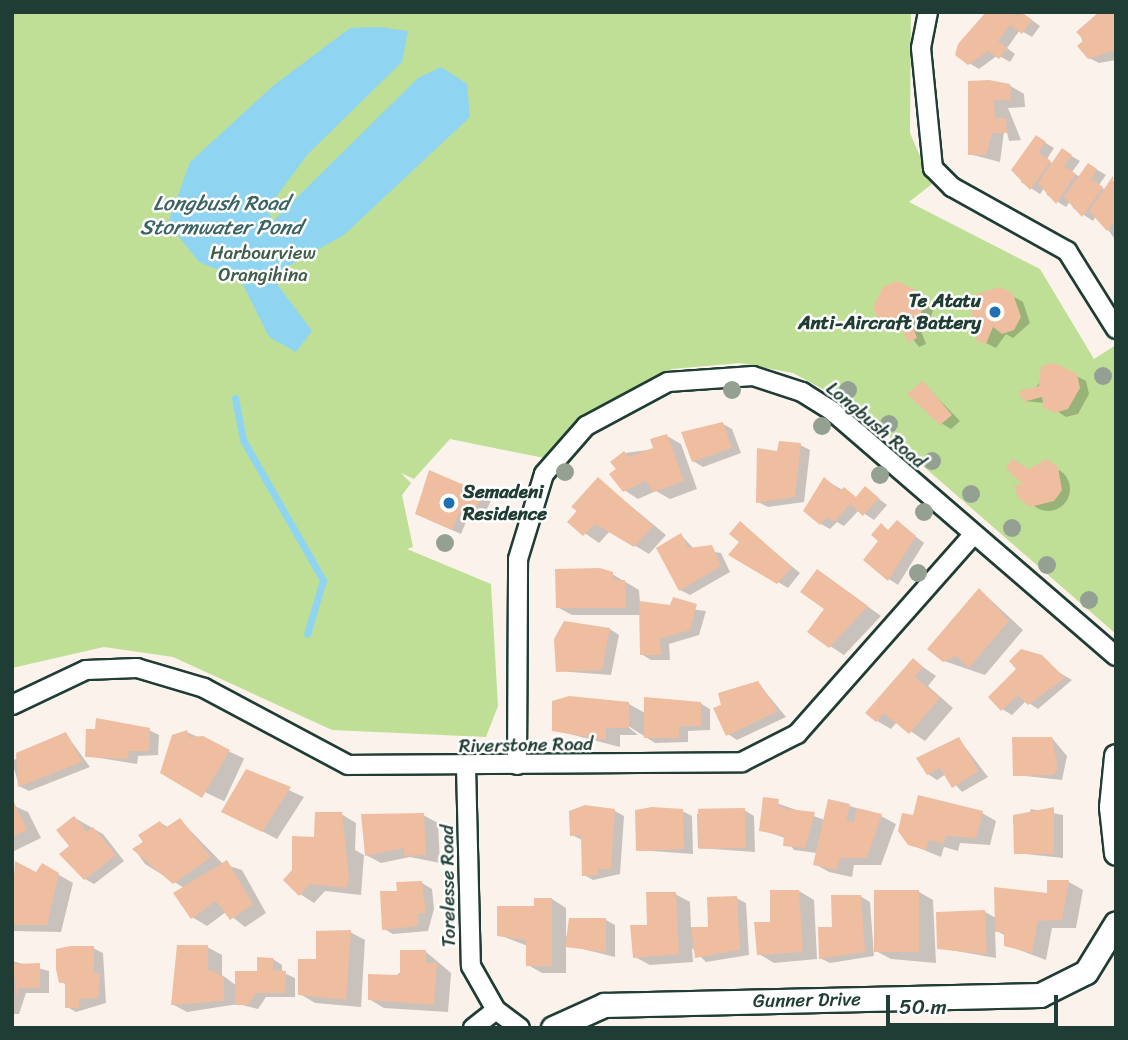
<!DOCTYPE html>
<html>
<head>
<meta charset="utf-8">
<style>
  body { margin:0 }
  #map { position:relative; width:1128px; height:1040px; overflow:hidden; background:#fcf2ec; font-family:Sriracha,sans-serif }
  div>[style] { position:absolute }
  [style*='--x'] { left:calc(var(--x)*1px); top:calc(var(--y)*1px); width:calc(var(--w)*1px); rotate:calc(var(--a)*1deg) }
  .green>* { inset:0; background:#bfdf97 }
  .water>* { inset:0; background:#8fd5f1 }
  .shadow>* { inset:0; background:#0003; transform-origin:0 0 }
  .round { border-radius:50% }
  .stream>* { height:7px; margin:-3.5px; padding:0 3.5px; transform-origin:3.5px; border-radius:3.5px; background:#8fd5f1 }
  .building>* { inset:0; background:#efbda0; transform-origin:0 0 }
  .roads { filter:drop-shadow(2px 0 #1f3d34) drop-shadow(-2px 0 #1f3d34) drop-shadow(0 2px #1f3d34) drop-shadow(0 -2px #1f3d34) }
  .minor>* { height:18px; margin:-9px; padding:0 9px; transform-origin:9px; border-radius:9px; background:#fff }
  .tertiary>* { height:23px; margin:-11.5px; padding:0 11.5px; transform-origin:11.5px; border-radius:11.5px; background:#fff }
  .trees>* { width:18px; height:18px; margin:-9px; border-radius:50%; background:#94a092 }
  .dots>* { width:19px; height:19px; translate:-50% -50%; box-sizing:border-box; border:4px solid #fff; border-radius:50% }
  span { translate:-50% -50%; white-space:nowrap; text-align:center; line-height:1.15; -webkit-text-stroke:5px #fff; paint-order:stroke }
  .park-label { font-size:19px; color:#3f5d48 }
  .poi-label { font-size:19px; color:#1f3d34; font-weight:700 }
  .right { translate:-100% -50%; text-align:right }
  .left { translate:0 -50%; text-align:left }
  .street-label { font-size:19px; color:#1f3d34 }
  .water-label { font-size:21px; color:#3b6363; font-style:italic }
  .frame { position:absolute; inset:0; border:14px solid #1f3d34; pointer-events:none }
  .scale { position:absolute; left:886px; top:995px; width:172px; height:32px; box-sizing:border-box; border:4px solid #1f3d34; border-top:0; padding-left:9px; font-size:21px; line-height:24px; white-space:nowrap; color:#1f3d34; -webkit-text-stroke:5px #fff; paint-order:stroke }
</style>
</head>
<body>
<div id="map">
  <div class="green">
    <div style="clip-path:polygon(12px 12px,911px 12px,910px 133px,932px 184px,909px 202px,1040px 269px,1094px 359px,1116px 345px,1116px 634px,854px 406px,793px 373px,740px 363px,672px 369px,609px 401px,544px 458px,450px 439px,414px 479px,401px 473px,411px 483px,402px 495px,413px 547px,407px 549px,491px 584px,498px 706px,486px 737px,332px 730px,173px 657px,104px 647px,12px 668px)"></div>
  </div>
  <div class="water">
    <div style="clip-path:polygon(379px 27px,408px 31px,402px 62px,308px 154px,267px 209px,273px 221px,418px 78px,441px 67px,467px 84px,470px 117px,344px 235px,271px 276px,312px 331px,296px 352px,269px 337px,240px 279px,199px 262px,168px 223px,190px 162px,274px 85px,350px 28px)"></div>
  </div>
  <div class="shadow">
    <div style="clip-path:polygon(990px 12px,1021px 12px,1040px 26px,1032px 37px,1020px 30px,1007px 48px,1015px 54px,1010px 62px,998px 55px,979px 69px,969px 63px)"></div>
    <div style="clip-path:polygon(1102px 12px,1116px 12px,1116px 60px,1099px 63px,1089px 58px,1079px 32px)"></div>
    <div style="clip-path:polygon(970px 83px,1009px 85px,1024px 94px,1025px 107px,1008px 108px,1021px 140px,1009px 141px,1005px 124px,1000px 162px,969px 154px)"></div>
    <div style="clip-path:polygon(1037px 138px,1054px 148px,1047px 159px,1053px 164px,1063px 151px,1080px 161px,1072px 172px,1080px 177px,1089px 165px,1106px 175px,1099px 185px,1105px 190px,1116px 179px,1116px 241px,1097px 214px,1093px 221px,1073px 208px,1071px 200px,1066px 207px,1047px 195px,1045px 187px,1040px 194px,1021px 182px)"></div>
    <div style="clip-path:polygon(1000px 289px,1023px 302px,1030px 323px,1013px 338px,1006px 334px,996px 348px,978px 339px,984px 325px,974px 319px)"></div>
    <div style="clip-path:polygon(917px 292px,933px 311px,929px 321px,918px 323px,926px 344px,919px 347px,903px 326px,901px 331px,881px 321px)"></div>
    <div style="clip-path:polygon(1055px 365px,1086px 381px,1089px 394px,1078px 414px,1066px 417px,1045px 403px,1024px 401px)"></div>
    <div style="clip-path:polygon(923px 383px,960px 421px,951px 429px,941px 423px)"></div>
    <div style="clip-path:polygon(723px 424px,732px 429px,741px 453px,703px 467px,693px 461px)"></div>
    <div style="clip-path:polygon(667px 436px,681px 444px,697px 489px,670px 499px,656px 491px,638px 499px,624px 490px,618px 469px,625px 453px,655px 449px)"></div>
    <div style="clip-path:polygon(800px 445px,810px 450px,804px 502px,768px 507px,758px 502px,779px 452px)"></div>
    <div class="round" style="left:1026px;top:467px;width:44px;height:44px"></div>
    <div style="clip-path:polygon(598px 479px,666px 535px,649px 554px,610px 531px,599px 543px,569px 522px)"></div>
    <div style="clip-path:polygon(825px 480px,857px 498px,865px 488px,887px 505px,874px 520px,859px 510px,844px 526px,837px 522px,830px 529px,821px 524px)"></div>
    <div style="clip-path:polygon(482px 494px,491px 500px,481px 523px,468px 517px,461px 534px,427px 519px)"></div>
    <div style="clip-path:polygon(897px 522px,924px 543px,898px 585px,889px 579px,881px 541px,881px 526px,890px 531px)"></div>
    <div style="clip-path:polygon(740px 524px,800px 573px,788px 588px,731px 554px,741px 542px)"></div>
    <div style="clip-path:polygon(681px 535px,694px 549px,721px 553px,730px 572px,690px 595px,680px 590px)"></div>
    <div style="clip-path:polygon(818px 571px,881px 616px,844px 655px,830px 646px)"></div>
    <div style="clip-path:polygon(612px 574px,639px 590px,640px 603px,706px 611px,699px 635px,669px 644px,670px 660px,651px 660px,641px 654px,641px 615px,572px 615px,557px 607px)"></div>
    <div style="clip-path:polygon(980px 590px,1023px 630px,985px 675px,944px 661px)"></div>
    <div style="clip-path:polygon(610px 629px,619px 635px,611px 675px,557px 671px)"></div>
    <div style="clip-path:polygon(1022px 651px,1072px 680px,1038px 709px,1026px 701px,1012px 715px,1002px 709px)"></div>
    <div style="clip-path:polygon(913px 660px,936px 676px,928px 686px,953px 708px,925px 741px,897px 722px,891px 729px,877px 721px)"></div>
    <div style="clip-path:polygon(758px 683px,786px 717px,737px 740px,728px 734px)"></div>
    <div style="clip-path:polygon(645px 699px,700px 703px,710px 709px,710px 730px,688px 731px,688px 742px,655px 743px,622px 722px,638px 735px,620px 735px,620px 747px,554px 730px,629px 704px,645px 713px)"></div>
    <div style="clip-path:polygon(149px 730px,159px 735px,158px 755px,138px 756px,137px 764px,87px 756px)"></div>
    <div style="left:187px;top:732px;width:63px;height:47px;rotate:25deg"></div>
    <div style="clip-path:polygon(66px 734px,90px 767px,29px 791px,19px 786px,12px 761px)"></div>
    <div style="clip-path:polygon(1052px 738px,1067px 756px,1062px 780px,1015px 775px)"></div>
    <div style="clip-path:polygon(959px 739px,988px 777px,962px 792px,946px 774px,937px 780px,928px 774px)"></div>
    <div style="clip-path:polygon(246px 771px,304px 797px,277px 839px,223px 811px)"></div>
    <div style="clip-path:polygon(765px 799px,825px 820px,850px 806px,881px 816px,896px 824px,881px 865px,854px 865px,852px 877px,829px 872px,815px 864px,817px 853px,794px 850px,785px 838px,761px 830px)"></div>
    <div style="clip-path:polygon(12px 805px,28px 812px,41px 838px,12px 852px)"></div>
    <div style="clip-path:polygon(1031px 809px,1063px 815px,1063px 858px,1015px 853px)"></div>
    <div style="clip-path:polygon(744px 810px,754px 816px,755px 852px,698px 848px,697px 814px)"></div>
    <div style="clip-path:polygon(615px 811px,624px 816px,620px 874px,593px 880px,584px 875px,582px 840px,572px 835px)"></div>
    <div style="clip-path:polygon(682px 811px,692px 816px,693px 854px,638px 850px)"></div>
    <div style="clip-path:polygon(982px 813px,996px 821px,990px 845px,960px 843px,958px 851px,944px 847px,941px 857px,909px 844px,914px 817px)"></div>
    <div style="clip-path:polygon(341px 814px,356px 823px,355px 850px,364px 855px,361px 895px,325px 891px,314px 903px,300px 894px,316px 838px)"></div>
    <div style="clip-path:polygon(423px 815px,438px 823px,440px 863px,410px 857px,381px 863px,366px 855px)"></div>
    <div style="clip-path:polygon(75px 818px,103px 834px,124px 861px,94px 884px,85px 879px,72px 846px)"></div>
    <div style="clip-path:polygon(180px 820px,223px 864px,242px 870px,266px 913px,245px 927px,226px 912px,207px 926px,192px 917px,184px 888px,145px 864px,135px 850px,161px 823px,169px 828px)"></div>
    <div style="clip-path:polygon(15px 864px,36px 875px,42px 865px,73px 883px,61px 932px,12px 931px)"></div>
    <div style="clip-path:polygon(1069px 882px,1083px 890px,1076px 928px,1052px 928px,1046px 960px,1006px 945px,1006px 936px,995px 930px,996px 958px,939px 948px,985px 912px,996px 918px)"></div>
    <div style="clip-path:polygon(422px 883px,432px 889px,434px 909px,428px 931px,393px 934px,384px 929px,398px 892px)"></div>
    <div style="clip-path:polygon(799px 891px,814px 900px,817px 959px,774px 963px,759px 954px,772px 924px)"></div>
    <div style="clip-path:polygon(919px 892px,933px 900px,936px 963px,891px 959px,876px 951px)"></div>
    <div style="clip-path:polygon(675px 894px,690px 902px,691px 928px,709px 928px,736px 898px,746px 903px,749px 955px,706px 962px,692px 948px,693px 962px,650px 965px,635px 957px,648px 926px)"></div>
    <div style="clip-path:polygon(860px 896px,870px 902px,874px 956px,830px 963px,820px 958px,833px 928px)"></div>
    <div style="clip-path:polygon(evenodd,552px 899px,566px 908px,566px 936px,606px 920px,615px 925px,615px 957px,566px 945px,566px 973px,542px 973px,528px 965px,528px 946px,499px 935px,552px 899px,575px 945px,598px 948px,575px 948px,575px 945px)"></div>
    <div style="clip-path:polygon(350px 932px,365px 940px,361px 1007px,315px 1003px,300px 994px,318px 961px)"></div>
    <div style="clip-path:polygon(207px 947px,222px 955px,222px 975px,237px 986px,273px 959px,282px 965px,282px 972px,295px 978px,295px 997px,266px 997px,258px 1009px,238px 1004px,187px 1012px,172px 1004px)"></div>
    <div style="clip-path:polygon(93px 948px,103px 953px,106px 1003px,76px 1012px,67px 1007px,67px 985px,61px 982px)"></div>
    <div style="clip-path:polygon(425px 951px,451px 973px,448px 1012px,384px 1008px,369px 999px)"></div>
    <div style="clip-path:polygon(12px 961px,49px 971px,49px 993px,26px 993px,19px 1014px,12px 1014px)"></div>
  </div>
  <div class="stream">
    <div style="--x:235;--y:398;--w:43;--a:79.2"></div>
    <div style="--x:243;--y:440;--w:161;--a:60.3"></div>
    <div style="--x:323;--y:580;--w:56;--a:106.5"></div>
  </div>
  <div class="building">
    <div style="clip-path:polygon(986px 12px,1015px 12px,1015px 18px,1021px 12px,1032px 20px,1022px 34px,1010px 25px,998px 41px,1007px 48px,999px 59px,988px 51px,968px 65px,955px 55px,958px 44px)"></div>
    <div style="clip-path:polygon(1099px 12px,1116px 14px,1116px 50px,1088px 59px,1077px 46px,1084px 40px,1076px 32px)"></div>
    <div style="clip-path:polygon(989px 80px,1010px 84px,1011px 100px,994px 100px,995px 118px,1006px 118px,1007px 133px,992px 133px,986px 155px,968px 155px,968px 81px)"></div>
    <div style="clip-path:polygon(1036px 135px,1046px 142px,1038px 152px,1051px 161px,1030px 190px,1011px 170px)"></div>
    <div style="clip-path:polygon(1062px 148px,1072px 155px,1064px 166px,1076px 174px,1056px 204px,1038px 183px)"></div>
    <div style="clip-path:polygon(1088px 163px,1097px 169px,1091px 179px,1103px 187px,1082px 217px,1064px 197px)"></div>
    <div style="clip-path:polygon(1113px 176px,1116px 219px,1107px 231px,1089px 211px)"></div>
    <div style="clip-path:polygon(897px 281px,918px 291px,924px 304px,920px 316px,910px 318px,917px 338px,908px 343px,900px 323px,893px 320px,891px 328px,879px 322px,873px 308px,883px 287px)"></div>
    <div style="clip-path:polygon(1000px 287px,1013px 294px,1021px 317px,1014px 330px,1002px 334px,993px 327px,986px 344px,975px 340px,983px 324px,981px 318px,973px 320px,970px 307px,977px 294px)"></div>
    <div style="clip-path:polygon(1055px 363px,1077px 374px,1080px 388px,1068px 409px,1055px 413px,1044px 408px,1042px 397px,1023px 402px,1019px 391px,1039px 386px,1041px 366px)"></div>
    <div style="clip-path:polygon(923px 381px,952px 415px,940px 425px,907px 394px)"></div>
    <div style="clip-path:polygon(723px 422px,732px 448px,692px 462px,681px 432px)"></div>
    <div style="clip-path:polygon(667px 434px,684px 481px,654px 492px,645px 481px,623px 492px,609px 474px,616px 469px,610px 462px,624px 451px,628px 457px,653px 448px,650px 439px)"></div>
    <div style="clip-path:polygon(779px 441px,801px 443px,795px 497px,756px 503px,757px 448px,777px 451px)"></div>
    <div style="clip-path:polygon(1012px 459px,1029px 469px,1046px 459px,1058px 467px,1062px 490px,1054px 501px,1030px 507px,1018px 498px,1014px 485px,1023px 485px,1006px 468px)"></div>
    <div style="clip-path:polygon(429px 470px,483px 493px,471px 519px,459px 513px,452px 530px,415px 514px)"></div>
    <div style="clip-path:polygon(598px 477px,653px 526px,634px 547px,595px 524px,583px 536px,567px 522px,577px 511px,571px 507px)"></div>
    <div style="clip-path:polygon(824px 477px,840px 491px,844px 487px,856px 497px,865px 486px,879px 498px,863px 516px,850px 504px,834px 522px,827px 517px,820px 525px,803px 511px)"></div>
    <div style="clip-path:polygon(897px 520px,916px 536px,888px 581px,863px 560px,878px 541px,871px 535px,881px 523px,888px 530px)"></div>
    <div style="clip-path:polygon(740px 521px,792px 567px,777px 584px,728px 555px,739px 542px,729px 534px)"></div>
    <div style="clip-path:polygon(681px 533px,688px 548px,712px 545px,721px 566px,679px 591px,656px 548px)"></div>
    <div style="clip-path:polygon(600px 568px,613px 572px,613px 580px,625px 580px,626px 608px,556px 608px,555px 569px)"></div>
    <div style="clip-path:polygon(817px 569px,868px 606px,829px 648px,807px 632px,824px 609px,800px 592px)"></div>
    <div style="clip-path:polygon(979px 588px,1009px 621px,969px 668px,956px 656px,943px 662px,927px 649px)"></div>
    <div style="clip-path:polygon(673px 597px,697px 604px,690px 630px,660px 639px,661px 655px,640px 655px,639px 601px,670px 605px)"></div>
    <div style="clip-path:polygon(564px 621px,610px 628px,602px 670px,556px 672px,554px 639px)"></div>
    <div style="clip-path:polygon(1021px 649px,1042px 655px,1065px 678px,1028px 705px,1018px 695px,1001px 711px,988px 697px,1016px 669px,1009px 661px)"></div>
    <div style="clip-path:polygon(913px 658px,923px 667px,915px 677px,940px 698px,909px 734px,884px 713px,876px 722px,865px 713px)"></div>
    <div style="clip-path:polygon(758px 681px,778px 711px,726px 736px,713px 708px,721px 705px,718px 693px)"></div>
    <div style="clip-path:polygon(569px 696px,629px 702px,629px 728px,606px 728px,606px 740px,552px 731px,552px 701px)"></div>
    <div style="clip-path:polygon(644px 697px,701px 702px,701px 726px,679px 726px,679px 738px,644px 738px)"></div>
    <div style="clip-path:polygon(96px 718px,150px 728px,149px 751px,129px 751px,128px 759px,85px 757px,86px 729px,95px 729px)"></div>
    <div style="clip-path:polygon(187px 730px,189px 737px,203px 736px,230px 750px,202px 798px,160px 773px,172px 735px)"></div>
    <div style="clip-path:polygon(66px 732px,82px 762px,18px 787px,16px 753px)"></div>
    <div style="clip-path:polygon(959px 737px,979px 771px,952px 788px,940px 768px,927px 775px,916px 758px)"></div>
    <div style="clip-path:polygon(1012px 737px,1052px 737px,1058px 769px,1053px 775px,1013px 776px)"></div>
    <div style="clip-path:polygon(246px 769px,291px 787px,262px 832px,221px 812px)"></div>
    <div style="clip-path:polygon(918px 795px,983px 811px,976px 838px,946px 836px,943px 844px,929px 840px,926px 850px,908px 845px,898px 831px,902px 813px,913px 815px)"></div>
    <div style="clip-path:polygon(763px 797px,779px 799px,778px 806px,787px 809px,815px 812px,805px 848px,783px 846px,784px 836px,759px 831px)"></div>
    <div style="clip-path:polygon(12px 798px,27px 830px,12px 837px)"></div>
    <div style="clip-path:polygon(828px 799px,850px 804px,846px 821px,854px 822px,857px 808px,882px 814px,867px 858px,840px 858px,837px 870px,813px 865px)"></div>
    <div style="clip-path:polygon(585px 805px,615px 809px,611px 869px,598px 869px,599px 875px,582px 876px,581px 835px,570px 836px,569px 811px)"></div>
    <div style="clip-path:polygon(652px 807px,683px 809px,684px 849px,636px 851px,635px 810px)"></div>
    <div style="clip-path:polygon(1054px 807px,1054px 854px,1014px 854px,1013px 815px)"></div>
    <div style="left:745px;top:808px;width:40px;height:47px;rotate:89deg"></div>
    <div style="clip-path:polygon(315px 812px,342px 812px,349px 878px,346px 888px,310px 884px,299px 896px,283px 880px,292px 870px,292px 836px,314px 837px)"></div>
    <div style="clip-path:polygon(424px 813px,426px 855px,404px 856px,404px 848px,365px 856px,361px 814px)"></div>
    <div style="clip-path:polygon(74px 816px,87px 832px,93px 827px,116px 855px,84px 880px,59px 854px,69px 846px,56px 830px)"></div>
    <div style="clip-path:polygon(180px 818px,211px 857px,173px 884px,132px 849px,143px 842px,138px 835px,160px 821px,165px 828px)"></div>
    <div style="clip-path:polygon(227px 860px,253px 904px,230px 920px,216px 901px,191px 919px,173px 893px)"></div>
    <div style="clip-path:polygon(15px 861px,36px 872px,42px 863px,59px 873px,47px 925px,12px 925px)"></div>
    <div style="clip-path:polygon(1047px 880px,1069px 880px,1062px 920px,1038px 921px,1032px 953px,1004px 946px,1004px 932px,995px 932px,994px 887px,1047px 893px)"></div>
    <div style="clip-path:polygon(422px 881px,426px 913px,418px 914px,418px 926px,382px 930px,380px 891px,397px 891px,396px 882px)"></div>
    <div style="clip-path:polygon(770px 890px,799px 890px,803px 952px,757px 955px,754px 922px,770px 922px)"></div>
    <div style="left:874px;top:890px;width:45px;height:62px"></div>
    <div style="clip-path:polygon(646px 892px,676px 892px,679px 954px,633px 958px,630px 925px,647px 925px)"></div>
    <div style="clip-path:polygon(831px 895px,861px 895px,865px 952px,819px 959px,818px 927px,832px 927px)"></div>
    <div style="clip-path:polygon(737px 896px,740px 950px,695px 958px,691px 927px,708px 927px,707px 897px)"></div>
    <div style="clip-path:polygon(534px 898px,552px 898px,552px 966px,526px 966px,526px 940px,497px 936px,497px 906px,534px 906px)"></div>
    <div style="clip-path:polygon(985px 910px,987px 954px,937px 949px,936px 912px)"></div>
    <div style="clip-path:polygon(569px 918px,606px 918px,606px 952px,565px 947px)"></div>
    <div style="clip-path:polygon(351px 930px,346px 1000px,298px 995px,298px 959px,316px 959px,316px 931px)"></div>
    <div style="clip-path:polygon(177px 945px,208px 945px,208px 969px,224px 977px,224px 1001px,171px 1005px)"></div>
    <div style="clip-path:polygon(70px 946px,94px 946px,94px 973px,100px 973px,98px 998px,79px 999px,79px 1008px,65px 1008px,65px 983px,59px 983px,56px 969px,56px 949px)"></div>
    <div style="clip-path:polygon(400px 950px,426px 950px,426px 963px,437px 963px,434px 1005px,368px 1000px,368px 974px,400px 975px)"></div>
    <div style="clip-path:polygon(12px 956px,15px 964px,40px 963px,40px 988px,17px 988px,17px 1001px)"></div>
    <div style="clip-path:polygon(257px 957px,273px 958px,273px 970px,286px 971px,285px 993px,256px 993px,248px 1005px,235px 1005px,235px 971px,257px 971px)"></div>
  </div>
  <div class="roads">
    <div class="minor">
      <div style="--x:928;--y:12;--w:37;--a:101"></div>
      <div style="--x:921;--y:48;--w:121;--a:84.3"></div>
      <div style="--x:933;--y:168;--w:27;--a:45"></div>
      <div style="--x:952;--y:187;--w:132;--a:29.1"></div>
      <div style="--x:1067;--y:251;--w:92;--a:57.9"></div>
      <div style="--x:12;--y:705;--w:82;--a:-25.3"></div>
      <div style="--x:86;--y:670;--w:51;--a:-2.2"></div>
      <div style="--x:137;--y:668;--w:70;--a:16.6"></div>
      <div style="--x:204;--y:688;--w:163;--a:28.1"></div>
      <div style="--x:348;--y:765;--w:394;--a:-0.4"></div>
      <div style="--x:742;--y:762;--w:62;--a:-27"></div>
      <div style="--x:797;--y:734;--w:266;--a:-48.5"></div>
      <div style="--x:517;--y:765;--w:206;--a:-89.7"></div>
      <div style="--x:518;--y:559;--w:89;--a:-73"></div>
      <div style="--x:544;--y:474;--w:64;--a:-48.8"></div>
      <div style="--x:586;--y:426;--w:93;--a:-28.2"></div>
      <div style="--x:668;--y:382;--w:85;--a:-4"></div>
      <div style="--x:753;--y:376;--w:52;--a:18.1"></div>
      <div style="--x:802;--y:392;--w:36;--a:32"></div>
      <div style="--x:832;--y:411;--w:375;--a:40.8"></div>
      <div style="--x:466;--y:766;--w:200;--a:88.6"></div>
      <div style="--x:471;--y:966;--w:51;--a:60.4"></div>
      <div style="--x:496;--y:1010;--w:30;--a:37"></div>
      <div style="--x:473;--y:1028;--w:29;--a:-38"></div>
    </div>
    <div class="tertiary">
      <div style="--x:1116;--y:756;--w:51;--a:95.6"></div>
      <div style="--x:1111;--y:807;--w:46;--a:83.8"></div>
      <div style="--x:553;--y:1028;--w:56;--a:-24.3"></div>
      <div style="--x:604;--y:1005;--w:436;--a:-1.3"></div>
      <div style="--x:1040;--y:995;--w:51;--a:-26.6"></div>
      <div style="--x:1086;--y:972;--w:57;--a:-58.5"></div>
    </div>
  </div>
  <div class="trees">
    <div style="left:1103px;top:376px"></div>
    <div style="left:732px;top:390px"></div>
    <div style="left:848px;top:390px"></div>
    <div style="left:889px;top:424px"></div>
    <div style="left:822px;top:426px"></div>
    <div style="left:932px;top:461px"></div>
    <div style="left:565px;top:472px"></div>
    <div style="left:880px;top:475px"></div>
    <div style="left:971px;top:494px"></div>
    <div style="left:924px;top:512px"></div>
    <div style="left:1012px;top:528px"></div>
    <div style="left:445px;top:543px"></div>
    <div style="left:1047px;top:565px"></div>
    <div style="left:918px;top:573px"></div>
    <div style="left:1089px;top:600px"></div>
  </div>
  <div class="dots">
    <div style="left:995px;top:312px;background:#1f6fb2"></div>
    <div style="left:449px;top:503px;background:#1f6fb2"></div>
  </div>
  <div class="park-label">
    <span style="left:263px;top:264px">Harbourview<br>Orangihina</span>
  </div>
  <div class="poi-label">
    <span class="right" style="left:981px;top:312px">Te Atatu<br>Anti-Aircraft Battery</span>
    <span class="left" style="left:463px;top:503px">Semadeni<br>Residence</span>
  </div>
  <div class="street-label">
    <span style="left:876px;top:425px;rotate:40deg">Longbush Road</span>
    <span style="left:526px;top:745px;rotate:-1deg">Riverstone Road</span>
    <span style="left:448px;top:886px;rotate:-91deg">Torelesse Road</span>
    <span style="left:807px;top:1000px;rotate:-1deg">Gunner Drive</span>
  </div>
  <div class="water-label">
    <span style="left:221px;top:215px">Longbush Road<br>Stormwater Pond</span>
  </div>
  <div class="frame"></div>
  <div class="scale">50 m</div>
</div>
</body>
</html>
